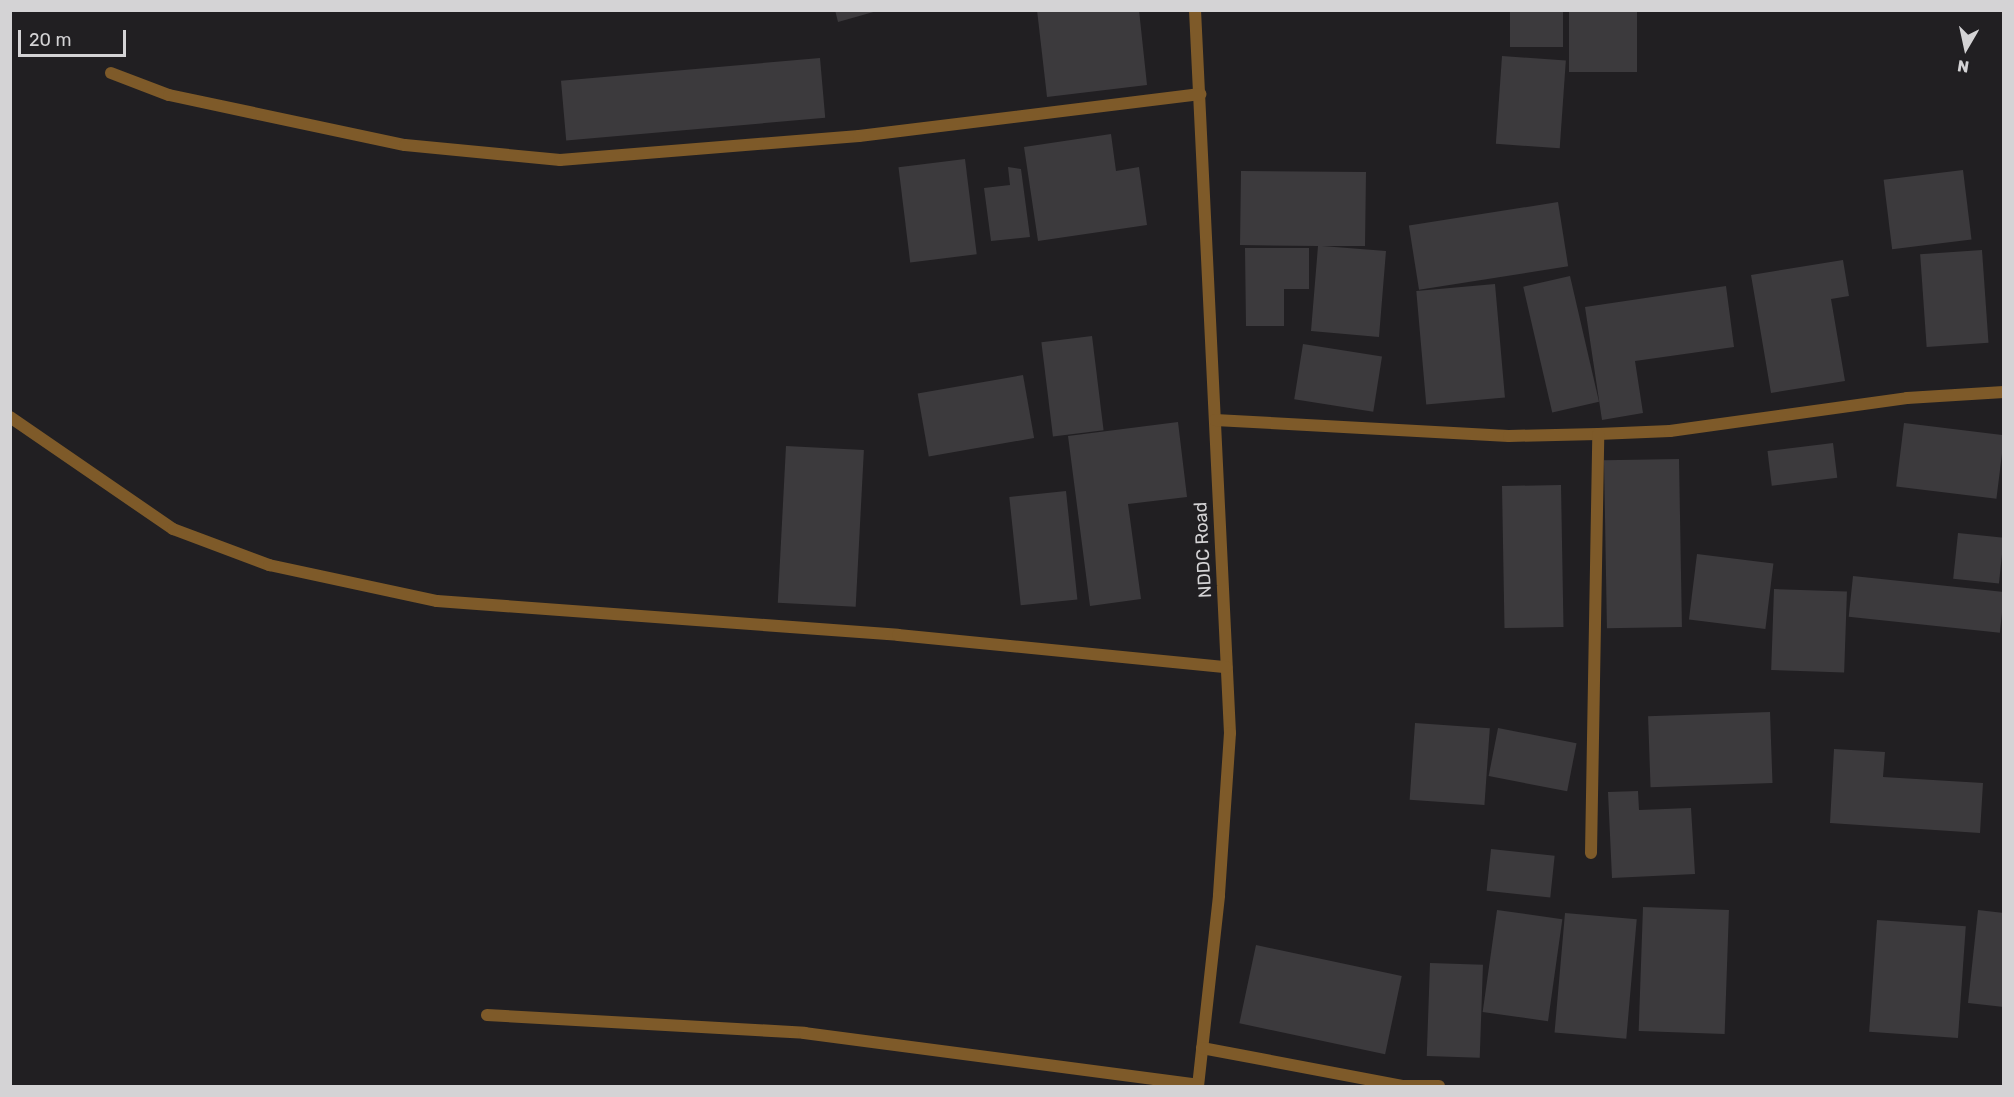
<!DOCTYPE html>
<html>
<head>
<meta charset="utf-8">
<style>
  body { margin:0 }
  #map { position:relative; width:2014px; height:1097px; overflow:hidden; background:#211f22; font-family:Rubik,sans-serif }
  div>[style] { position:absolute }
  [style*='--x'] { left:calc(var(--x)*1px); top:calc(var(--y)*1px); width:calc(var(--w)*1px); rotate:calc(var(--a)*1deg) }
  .building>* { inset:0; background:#3c3a3d; transform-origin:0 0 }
  .street>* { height:12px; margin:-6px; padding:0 6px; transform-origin:6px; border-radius:6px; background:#7e5a29 }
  span { translate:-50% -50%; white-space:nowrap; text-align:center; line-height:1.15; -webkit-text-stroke:6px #211f22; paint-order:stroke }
  .street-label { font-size:18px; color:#d4d3d5 }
  .frame { position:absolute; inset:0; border:12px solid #d4d3d5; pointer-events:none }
  .north { position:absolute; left:1936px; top:18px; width:60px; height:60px; -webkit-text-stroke:4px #211f22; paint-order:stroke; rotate:189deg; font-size:16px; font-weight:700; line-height:24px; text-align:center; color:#d4d3d5 }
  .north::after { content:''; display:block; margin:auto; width:21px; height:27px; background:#d4d3d5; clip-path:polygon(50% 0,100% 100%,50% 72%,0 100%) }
  .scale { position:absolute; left:18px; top:30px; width:108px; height:27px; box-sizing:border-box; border:3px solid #d4d3d5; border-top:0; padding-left:8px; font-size:18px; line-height:21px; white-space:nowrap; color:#d4d3d5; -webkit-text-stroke:4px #211f22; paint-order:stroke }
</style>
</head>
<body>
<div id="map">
  <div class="building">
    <div style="clip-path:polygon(835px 10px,877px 10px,877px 11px,838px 22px)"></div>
    <div style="clip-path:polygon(1037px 10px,1139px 10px,1147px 85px,1047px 97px)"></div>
    <div style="left:1510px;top:10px;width:53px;height:37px"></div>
    <div style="left:1569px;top:10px;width:68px;height:62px"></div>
    <div style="left:1502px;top:56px;width:64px;height:88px;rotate:4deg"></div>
    <div style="left:820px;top:58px;width:60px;height:260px;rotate:85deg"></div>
    <div style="clip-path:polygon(1111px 134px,1116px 171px,1139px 167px,1147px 225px,1038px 241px,1024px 147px)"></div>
    <div style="left:965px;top:159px;width:96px;height:67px;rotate:83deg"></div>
    <div style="clip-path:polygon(1008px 167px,1021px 169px,1030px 237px,991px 241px,984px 188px,1010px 185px)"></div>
    <div style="left:1963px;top:170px;width:70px;height:80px;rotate:83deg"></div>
    <div style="clip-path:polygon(1241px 171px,1366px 172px,1365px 246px,1322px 246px,1386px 251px,1379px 337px,1311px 331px,1318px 246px,1240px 245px)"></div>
    <div style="left:1558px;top:202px;width:65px;height:151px;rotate:81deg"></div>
    <div style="clip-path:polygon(1245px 248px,1309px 248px,1309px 289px,1284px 289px,1284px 326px,1246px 326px)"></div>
    <div style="left:1982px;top:250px;width:93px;height:62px;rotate:86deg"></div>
    <div style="clip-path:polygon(1843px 260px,1849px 296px,1831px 299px,1845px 381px,1771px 393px,1751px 275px)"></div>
    <div style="left:1570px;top:276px;width:129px;height:48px;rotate:77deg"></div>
    <div style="left:1495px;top:284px;width:114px;height:79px;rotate:85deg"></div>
    <div style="clip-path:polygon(1726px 286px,1734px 347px,1635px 361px,1643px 413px,1602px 420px,1585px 307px)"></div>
    <div style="left:1092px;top:336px;width:95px;height:51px;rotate:83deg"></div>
    <div style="left:1303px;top:344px;width:80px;height:56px;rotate:9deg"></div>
    <div style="left:1023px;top:375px;width:64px;height:107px;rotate:80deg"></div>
    <div style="clip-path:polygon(1178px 422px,1187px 497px,1128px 504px,1141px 599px,1090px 606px,1068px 436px)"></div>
    <div style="left:1904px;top:423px;width:101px;height:64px;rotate:7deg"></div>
    <div style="left:1833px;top:443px;width:35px;height:66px;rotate:83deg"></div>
    <div style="left:786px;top:446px;width:78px;height:157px;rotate:3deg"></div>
    <div style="left:1679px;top:459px;width:168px;height:75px;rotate:89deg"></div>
    <div style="left:1561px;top:485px;width:142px;height:59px;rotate:89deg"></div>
    <div style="left:1066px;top:491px;width:109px;height:57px;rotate:84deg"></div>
    <div style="left:1958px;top:533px;width:46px;height:46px;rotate:6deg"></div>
    <div style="left:1697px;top:554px;width:77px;height:66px;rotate:7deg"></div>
    <div style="left:1853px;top:576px;width:152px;height:41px;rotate:6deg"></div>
    <div style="left:1774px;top:589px;width:73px;height:81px;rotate:2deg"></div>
    <div style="left:1770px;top:712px;width:71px;height:122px;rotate:88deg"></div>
    <div style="left:1415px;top:723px;width:75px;height:77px;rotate:4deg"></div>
    <div style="left:1498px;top:728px;width:80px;height:49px;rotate:11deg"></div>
    <div style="clip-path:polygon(1834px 749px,1885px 752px,1883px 777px,1983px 783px,1980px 833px,1830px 823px)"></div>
    <div style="clip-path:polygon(1638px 791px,1639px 810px,1691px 808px,1695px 874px,1612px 878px,1608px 792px)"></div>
    <div style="left:1491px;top:849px;width:64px;height:42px;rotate:6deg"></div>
    <div style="left:1643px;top:907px;width:86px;height:124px;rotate:2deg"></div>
    <div style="left:1497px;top:910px;width:66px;height:103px;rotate:8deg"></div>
    <div style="clip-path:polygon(1978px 910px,2004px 913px,2004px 1007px,1968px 1003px)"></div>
    <div style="left:1565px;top:913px;width:72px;height:120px;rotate:5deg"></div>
    <div style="left:1877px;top:920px;width:89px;height:112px;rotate:4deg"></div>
    <div style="left:1256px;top:945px;width:149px;height:80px;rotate:12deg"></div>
    <div style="left:1430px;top:963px;width:53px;height:93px;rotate:2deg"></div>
  </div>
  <div class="street">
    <div style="--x:1195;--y:10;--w:724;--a:87.23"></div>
    <div style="--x:1230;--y:733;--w:163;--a:93.9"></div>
    <div style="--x:1219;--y:896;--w:191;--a:96.3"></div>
    <div style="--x:111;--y:73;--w:62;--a:20.8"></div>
    <div style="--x:169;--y:95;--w:241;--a:12"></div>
    <div style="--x:405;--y:145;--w:156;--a:5.5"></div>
    <div style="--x:560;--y:160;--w:300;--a:-4.6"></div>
    <div style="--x:859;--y:136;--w:344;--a:-7"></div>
    <div style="--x:10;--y:417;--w:198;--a:34.5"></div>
    <div style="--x:173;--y:529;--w:103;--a:20.6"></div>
    <div style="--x:269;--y:565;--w:172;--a:12.1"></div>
    <div style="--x:437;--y:601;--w:462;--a:4.2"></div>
    <div style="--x:898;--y:635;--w:330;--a:5.6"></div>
    <div style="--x:1215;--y:420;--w:294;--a:3.1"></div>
    <div style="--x:1509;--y:436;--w:89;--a:-1.3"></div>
    <div style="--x:1598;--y:434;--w:72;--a:-2.4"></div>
    <div style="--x:1670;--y:431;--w:239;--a:-7.9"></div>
    <div style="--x:1907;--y:398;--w:97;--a:-3.5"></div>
    <div style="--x:1591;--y:853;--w:419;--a:-89"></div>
    <div style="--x:487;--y:1015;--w:318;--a:3.2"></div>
    <div style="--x:804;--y:1033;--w:397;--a:7.5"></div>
    <div style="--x:1202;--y:1048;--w:205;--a:10.7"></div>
    <div style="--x:1403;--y:1086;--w:36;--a:0"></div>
  </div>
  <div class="street-label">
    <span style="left:1203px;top:550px;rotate:-93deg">NDDC Road</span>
  </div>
  <div class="frame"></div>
  <div class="north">N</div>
  <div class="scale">20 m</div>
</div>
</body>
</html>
